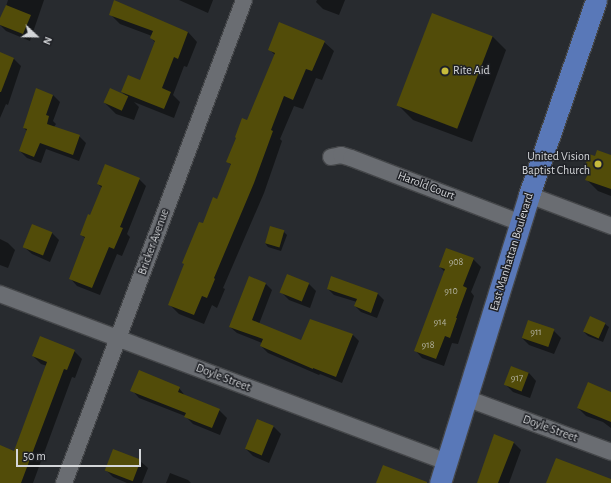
<!DOCTYPE html>
<html>
<head>
<meta charset="utf-8">
<style>
  body { margin:0 }
  #map { position:relative; width:611px; height:483px; overflow:hidden; background:#282b2f; font-family:"Alegreya Sans",sans-serif }
  div>[style] { position:absolute }
  [style*='--x'] { left:calc(var(--x)*1px); top:calc(var(--y)*1px); width:calc(var(--w)*1px); rotate:calc(var(--a)*1deg) }
  .shadow>* { inset:0; background:#0007 }
  .building>* { inset:0; background:#524c09; transform-origin:0 0 }
  .roads { filter:drop-shadow(1px 0 #444649) drop-shadow(-1px 0 #444649) drop-shadow(0 1px #444649) drop-shadow(0 -1px #444649) }
  .minor>* { height:16px; margin:-8px; padding:0 8px; transform-origin:8px; border-radius:8px; background:#6a6d72 }
  .major>* { height:21px; margin:-10.5px; padding:0 10.5px; transform-origin:10.5px; border-radius:10.5px; background:#5978b8 }
  .dots>* { width:11px; height:11px; translate:-50% -50%; box-sizing:border-box; border:2px solid #1f2126; border-radius:50% }
  span { translate:-50% -50%; white-space:nowrap; text-align:center; line-height:1.15; -webkit-text-stroke:3px #1f2126; paint-order:stroke }
  .number-label { font-size:10px; color:#b4b4a5 }
  .number-label span { -webkit-text-stroke-width:0 }
  .poi-label { font-size:12px; color:#d4d6d9 }
  .left { translate:0 -50%; text-align:left }
  .right { translate:-100% -50%; text-align:right }
  .street-label { font-size:12px; color:#d4d6d9 }
  .north { position:absolute; left:16px; top:16px; width:40px; height:40px; -webkit-text-stroke:3px #1f2126; paint-order:stroke; rotate:112deg; font-size:11px; font-weight:700; line-height:16px; text-align:center; color:#d4d6d9 }
  .north::after { content:''; display:block; margin:auto; width:14px; height:18px; background:#d4d6d9; clip-path:polygon(50% 0,100% 100%,50% 72%,0 100%) }
  .scale { position:absolute; left:16px; top:449px; width:125px; height:18px; box-sizing:border-box; border:2px solid #d4d6d9; border-top:0; padding-left:5px; font-size:12px; line-height:14px; white-space:nowrap; color:#d4d6d9; -webkit-text-stroke:3px #1f2126; paint-order:stroke }
</style>
</head>
<body>
<div id="map">
  <div class="shadow">
    <div style="clip-path:polygon(8px 0,44px 0,30px 41px,6px 31px,0 25px)"></div>
    <div style="clip-path:polygon(179px 0,213px 0,208px 13px)"></div>
    <div style="clip-path:polygon(317px 0,345px 0,339px 15px,323px 9px,316px 2px)"></div>
    <div style="clip-path:polygon(110px 14px,188px 32px,197px 42px,187px 67px,184px 66px,173px 95px,180px 102px,174px 118px,134px 102px,139px 107px,134px 120px,116px 114px,105px 103px,126px 96px,122px 92px,141px 81px,156px 43px,151px 38px,152px 36px,120px 24px)"></div>
    <div style="clip-path:polygon(492px 36px,506px 50px,472px 142px,413px 120px,399px 106px)"></div>
    <div style="clip-path:polygon(324px 42px,334px 51px,322px 80px,316px 78px,303px 109px,294px 106px,280px 139px,282px 141px,264px 193px,223px 288px,225px 289px,217px 308px,212px 305px,204px 324px,179px 314px,169px 304px,204px 224px,217px 200px,232px 166px,228px 162px,248px 122px,275px 55px,269px 49px)"></div>
    <div style="clip-path:polygon(0 53px,14px 59px,21px 66px,8px 105px,6px 104px,0 118px)"></div>
    <div style="clip-path:polygon(53px 95px,60px 102px,53px 121px,56px 124px,54px 127px,79px 136px,86px 143px,79px 161px,46px 149px,41px 163px,27px 158px,20px 151px,27px 131px,24px 128px)"></div>
    <div style="clip-path:polygon(611px 156px,611px 196px,598px 191px,587px 180px,588px 176px,584px 172px,595px 157px)"></div>
    <div style="clip-path:polygon(139px 179px,146px 186px,127px 234px,130px 237px,122px 256px,117px 254px,100px 295px,77px 286px,70px 278px,86px 239px,81px 235px,91px 217px,102px 188px,98px 184px)"></div>
    <div style="clip-path:polygon(283px 231px,287px 235px,281px 251px,268px 247px,265px 243px)"></div>
    <div style="clip-path:polygon(51px 232px,59px 240px,50px 262px,32px 254px,24px 247px)"></div>
    <div style="clip-path:polygon(0 239px,8px 243px,15px 250px,8px 268px,0 265px)"></div>
    <div style="clip-path:polygon(473px 259px,481px 267px,471px 292px,474px 296px,458px 344px,452px 343px,444px 366px,422px 358px,415px 350px,445px 272px,440px 267px)"></div>
    <div style="clip-path:polygon(332px 278px,378px 294px,384px 300px,377px 318px,361px 312px,355px 306px,357px 302px,334px 295px,328px 289px)"></div>
    <div style="clip-path:polygon(266px 284px,272px 290px,259px 324px,302px 341px,353px 335px,359px 341px,342px 383px,320px 374px,319px 375px,268px 353px,261px 346px,262px 343px,237px 333px,230px 327px)"></div>
    <div style="clip-path:polygon(309px 284px,316px 291px,310px 308px,289px 300px,281px 292px)"></div>
    <div style="clip-path:polygon(605px 324px,609px 327px,603px 342px,588px 336px,584px 332px)"></div>
    <div style="clip-path:polygon(553px 330px,561px 338px,554px 354px,529px 345px,522px 338px)"></div>
    <div style="clip-path:polygon(74px 351px,82px 359px,75px 378px,72px 377px,33px 483px,0 483px,0 447px,14px 452px,47px 366px,41px 364px,33px 356px)"></div>
    <div style="clip-path:polygon(512px 367px,529px 373px,536px 381px,530px 398px,513px 392px,505px 384px)"></div>
    <div style="clip-path:polygon(179px 388px,186px 397px,219px 410px,227px 418px,220px 435px,193px 424px,185px 416px,139px 398px,132px 390px)"></div>
    <div style="clip-path:polygon(611px 393px,611px 428px,603px 422px,586px 416px,578px 408px)"></div>
    <div style="clip-path:polygon(274px 427px,281px 434px,269px 463px,253px 456px,246px 449px)"></div>
    <div style="clip-path:polygon(494px 435px,514px 443px,521px 450px,509px 483px,478px 483px)"></div>
    <div style="clip-path:polygon(140px 461px,148px 468px,142px 483px,127px 483px,113px 477px,106px 470px)"></div>
    <div style="clip-path:polygon(170px 473px,188px 480px,191px 483px,166px 483px)"></div>
  </div>
  <div class="building">
    <div style="clip-path:polygon(114px 0,188px 32px,178px 59px,174px 57px,162px 88px,171px 92px,164px 109px,121px 92px,128px 75px,140px 80px,155px 41px,150px 38px,153px 31px,109px 15px)"></div>
    <div style="clip-path:polygon(6px 5px,31px 15px,23px 34px,0 25px,0 18px)"></div>
    <div style="left:432px;top:13px;width:65px;height:99px;rotate:21deg"></div>
    <div style="clip-path:polygon(279px 22px,325px 41px,312px 71px,306px 69px,293px 100px,284px 96px,271px 130px,273px 131px,254px 183px,214px 278px,215px 279px,207px 298px,202px 296px,194px 315px,168px 305px,184px 264px,182px 263px,199px 222px,203px 223px,213px 197px,217px 199px,231px 164px,226px 162px,236px 138px,235px 137px,242px 118px,247px 120px,275px 53px,268px 50px)"></div>
    <div style="clip-path:polygon(0 52px,14px 58px,1px 92px,0 92px)"></div>
    <div style="clip-path:polygon(36px 88px,53px 95px,46px 115px,49px 116px,47px 124px,80px 135px,73px 155px,40px 143px,34px 157px,19px 151px,27px 129px,23px 128px)"></div>
    <div style="left:110px;top:88px;width:20px;height:16px;rotate:24deg"></div>
    <div style="clip-path:polygon(597px 150px,611px 155px,611px 189px,585px 180px,588px 174px,583px 172px,589px 154px,595px 156px)"></div>
    <div style="clip-path:polygon(105px 164px,140px 178px,120px 227px,123px 228px,114px 249px,109px 247px,92px 288px,69px 279px,85px 237px,80px 235px,88px 214px,90px 215px,102px 186px,97px 184px)"></div>
    <div style="left:32px;top:224px;width:22px;height:25px;rotate:22deg"></div>
    <div style="left:270px;top:226px;width:15px;height:18px;rotate:16deg"></div>
    <div style="clip-path:polygon(446px 248px,474px 258px,463px 286px,467px 288px,456px 318px,457px 318px,450px 338px,445px 336px,436px 359px,414px 351px,445px 269px,439px 267px)"></div>
    <div style="left:287px;top:274px;width:24px;height:20px;rotate:22deg"></div>
    <div style="clip-path:polygon(249px 276px,266px 283px,252px 320px,301px 340px,310px 319px,353px 334px,336px 377px,313px 368px,313px 369px,260px 346px,263px 339px,229px 327px)"></div>
    <div style="clip-path:polygon(331px 276px,378px 293px,371px 313px,354px 306px,357px 299px,327px 289px)"></div>
    <div style="left:590px;top:316px;width:17px;height:17px;rotate:24deg"></div>
    <div style="left:528px;top:320px;width:28px;height:19px;rotate:19deg"></div>
    <div style="clip-path:polygon(40px 336px,75px 350px,67px 370px,64px 369px,21px 483px,0 483px,0 445px,14px 451px,47px 362px,32px 356px)"></div>
    <div style="left:511px;top:366px;width:19px;height:20px;rotate:21deg"></div>
    <div style="clip-path:polygon(139px 370px,180px 387px,178px 392px,220px 409px,212px 428px,184px 417px,186px 413px,130px 391px)"></div>
    <div style="clip-path:polygon(588px 382px,611px 392px,611px 422px,577px 408px)"></div>
    <div style="left:257px;top:419px;width:18px;height:32px;rotate:22deg"></div>
    <div style="clip-path:polygon(494px 434px,514px 442px,498px 483px,477px 483px)"></div>
    <div style="left:113px;top:449px;width:30px;height:23px;rotate:21deg"></div>
    <div style="clip-path:polygon(556px 458px,611px 479px,611px 483px,546px 483px)"></div>
    <div style="clip-path:polygon(383px 465px,427px 482px,427px 483px,376px 483px)"></div>
  </div>
  <div class="roads">
    <div class="minor">
      <div style="--x:331;--y:157;--w:10;--a:-11"></div>
      <div style="--x:341;--y:155;--w:10;--a:17"></div>
      <div style="--x:351;--y:158;--w:182;--a:20.9"></div>
      <div style="--x:529;--y:195;--w:88;--a:20.7"></div>
      <div style="--x:0;--y:294;--w:477;--a:20.6"></div>
      <div style="--x:466;--y:398;--w:155;--a:20.4"></div>
      <div style="--x:64;--y:483;--w:515;--a:-69.56"></div>
    </div>
    <div class="major">
      <div style="--x:440;--y:483;--w:301;--a:-72.8"></div>
      <div style="--x:529;--y:195;--w:206;--a:-71"></div>
    </div>
  </div>
  <div class="dots">
    <div style="left:445px;top:71px;background:#c7bb3c"></div>
    <div style="left:598px;top:164px;background:#c7bb3c"></div>
  </div>
  <div class="number-label">
    <span style="left:456px;top:263px">908</span>
    <span style="left:451px;top:292px">910</span>
    <span style="left:440px;top:323px">914</span>
    <span style="left:536px;top:333px">911</span>
    <span style="left:428px;top:346px">918</span>
    <span style="left:517px;top:379px">917</span>
  </div>
  <div class="poi-label">
    <span class="left" style="left:453px;top:71px">Rite Aid</span>
    <span class="right" style="left:590px;top:164px">United Vision<br>Baptist Church</span>
  </div>
  <div class="street-label">
    <span style="left:426px;top:186px;rotate:21deg">Harold Court</span>
    <span style="left:154px;top:242px;rotate:-70deg">Bricker Avenue</span>
    <span style="left:512px;top:252px;rotate:-73deg">East Manhattan Boulevard</span>
    <span style="left:223px;top:378px;rotate:21deg">Doyle Street</span>
    <span style="left:550px;top:429px;rotate:20deg">Doyle Street</span>
  </div>
  <div class="north">N</div>
  <div class="scale">50 m</div>
</div>
</body>
</html>
